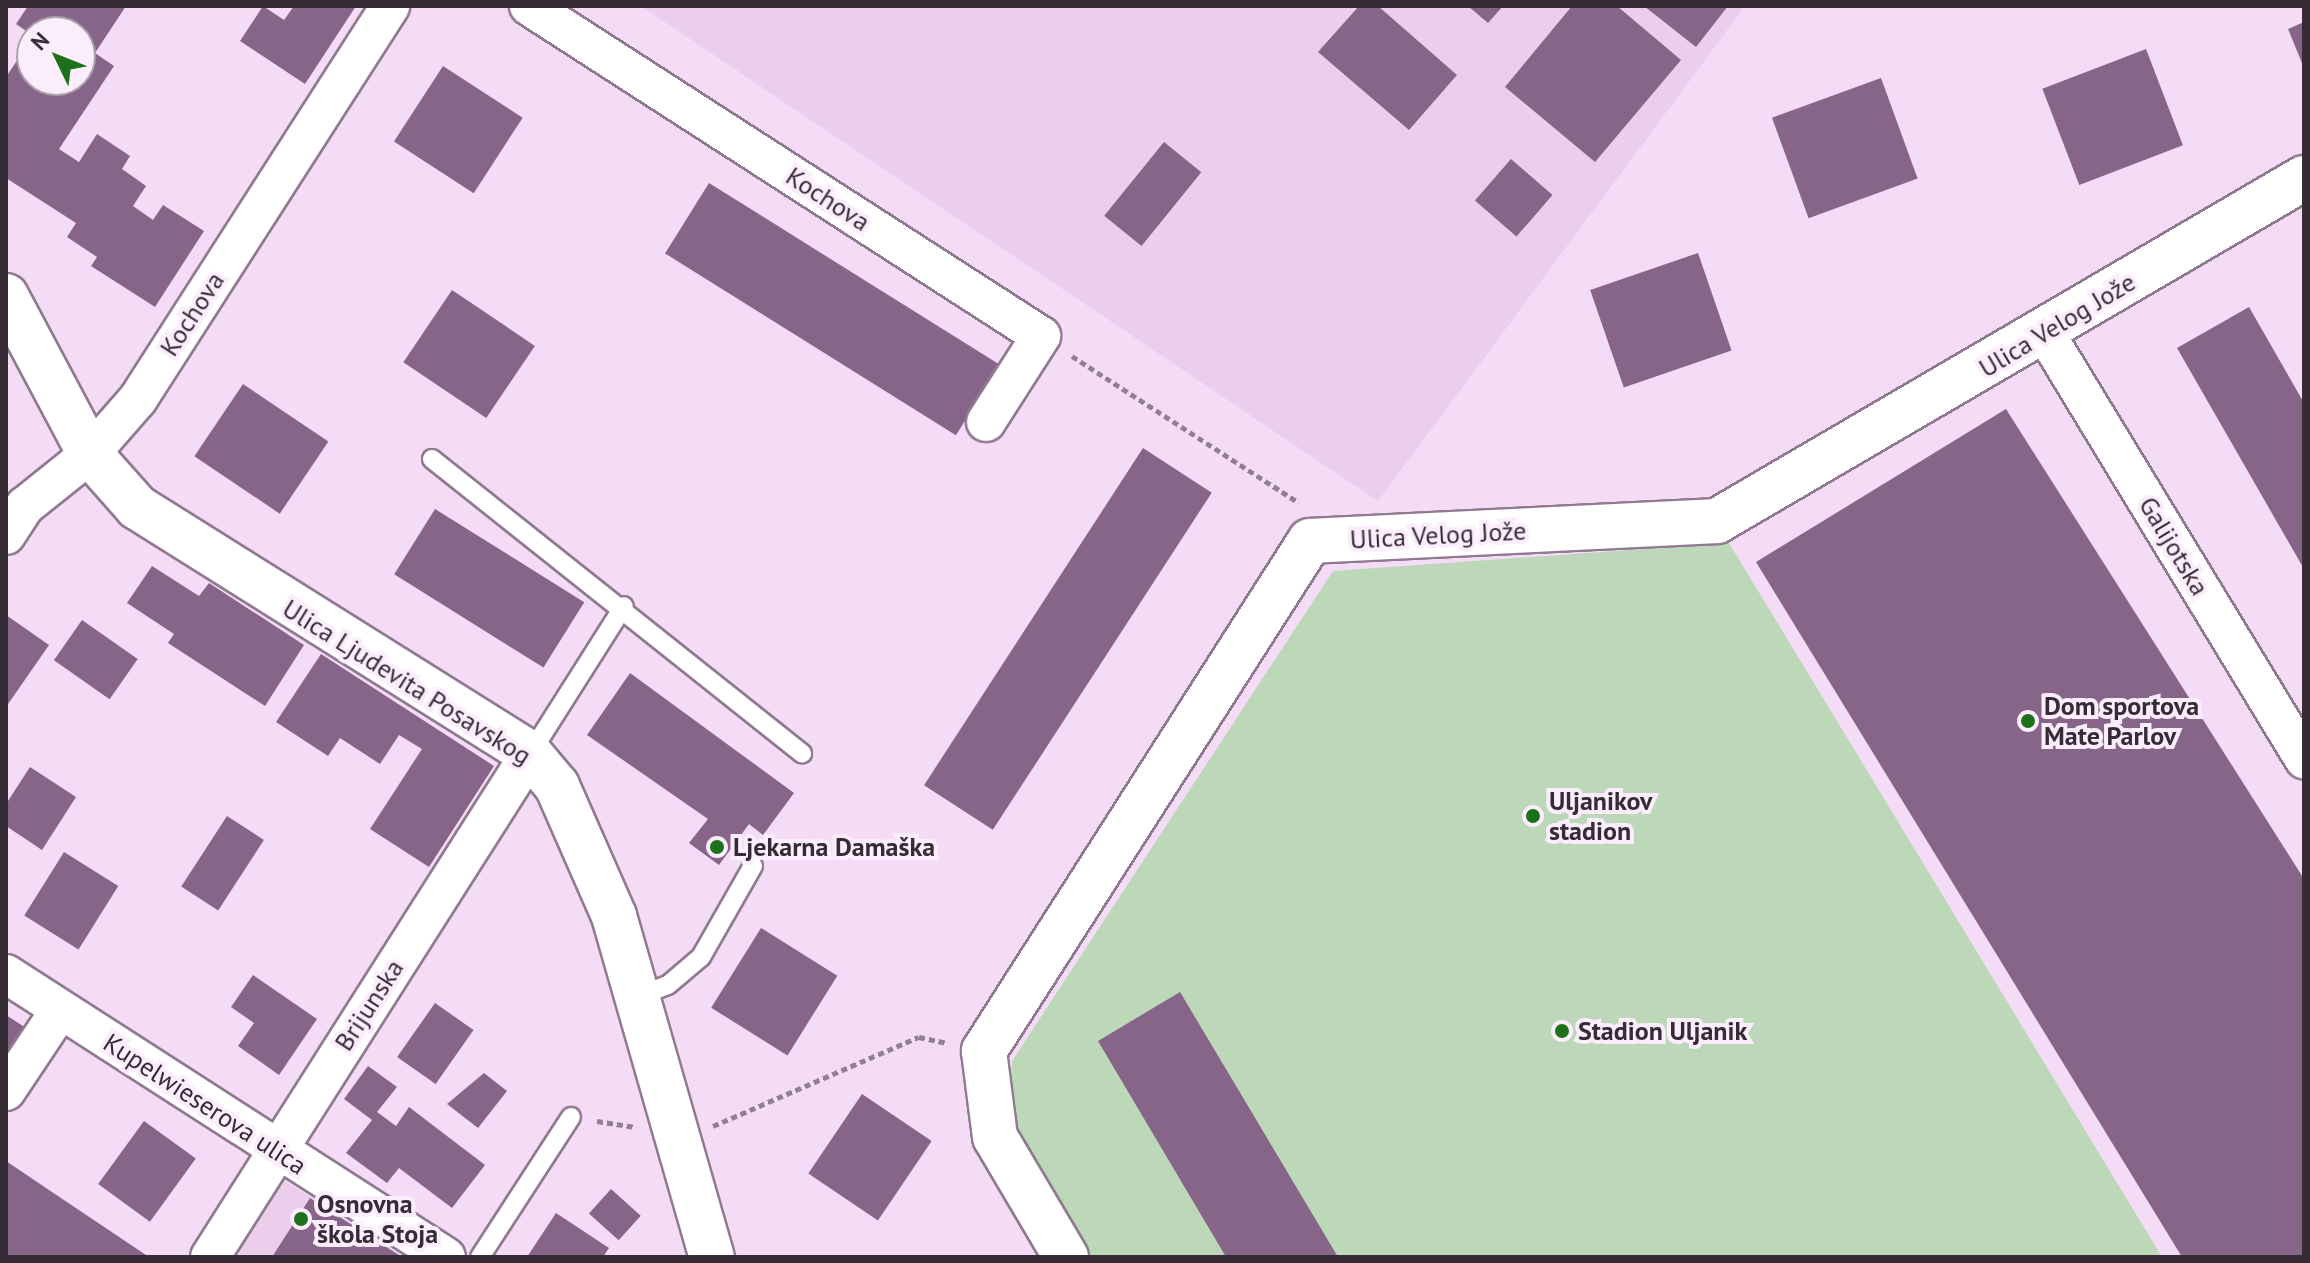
<!DOCTYPE html>
<html>
<head>
<meta charset="utf-8">
<style>
  body { margin:0 }
  #map { position:relative; width:2310px; height:1263px; overflow:hidden; background:#f5dcf6; font-family:"PT Sans",sans-serif }
  div>[style] { position:absolute }
  [style*='--x'] { left:calc(var(--x)*1px); top:calc(var(--y)*1px); width:calc(var(--w)*1px); rotate:calc(var(--a)*1deg) }
  .built>* { inset:0; background:#ebcdec }
  .green>* { inset:0; background:#bcd8b9 }
  .building>* { inset:0; background:#866588; transform-origin:0 0 }
  .path>* { height:5px; margin-top:-2.5px; transform-origin:0; background:repeating-linear-gradient(90deg,#908091 0 6px,transparent 0 10px) }
  .roads { filter:drop-shadow(2px 0 #907a91) drop-shadow(-2px 0 #907a91) drop-shadow(0 2px #907a91) drop-shadow(0 -2px #907a91) }
  .service>* { height:18px; margin:-9px; padding:0 9px; transform-origin:9px; border-radius:9px; background:#fff }
  .minor>* { height:38px; margin:-19px; padding:0 19px; transform-origin:19px; border-radius:19px; background:#fff }
  .tertiary>* { height:44px; margin:-22px; padding:0 22px; transform-origin:22px; border-radius:22px; background:#fff }
  .dots>* { width:22px; height:22px; translate:-50% -50%; box-sizing:border-box; border:4px solid #fcedfd; border-radius:50% }
  span { translate:-50% -50%; white-space:nowrap; text-align:center; line-height:1.15; -webkit-text-stroke:8px #fcedfd; paint-order:stroke }
  .street-label { font-size:26px; color:#352c36 }
  .poi-label { font-size:26px; color:#352c36; font-weight:700 }
  .left { translate:0 -50%; text-align:left }
  .frame { position:absolute; inset:0; border:8px solid #352c36; pointer-events:none }
  .north { position:absolute; left:16px; top:16px; width:80px; height:80px; box-sizing:border-box; background:#fcedfd; border:2px solid #aca0ad; border-radius:50%; rotate:313deg; font-size:22px; font-weight:700; line-height:32px; text-align:center; color:#352c36 }
  .north::after { content:''; display:block; margin:auto; width:28px; height:36px; background:#1d711a; clip-path:polygon(50% 0,100% 100%,50% 72%,0 100%) }
</style>
</head>
<body>
<div id="map">
  <div class="built">
    <div style="clip-path:polygon(641px 6px,1745px 6px,1378px 501px)"></div>
    <div style="clip-path:polygon(283px 1180px,404px 1257px,235px 1257px)"></div>
  </div>
  <div class="green">
    <div style="clip-path:polygon(1729px 543px,2162px 1257px,1089px 1257px,1009px 1120px,1012px 1061px,1333px 571px)"></div>
  </div>
  <div class="building">
    <div style="clip-path:polygon(28px 6px,126px 6px,95px 53px,114px 66px,59px 149px,79px 162px,97px 134px,130px 156px,122px 169px,146px 186px,133px 206px,153px 220px,163px 205px,204px 231px,155px 307px,91px 266px,97px 257px,67px 237px,76px 223px,6px 178px,6px 77px,32px 38px,32px 80px,80px 80px,80px 32px,32px 35px,16px 24px)"></div>
    <div style="clip-path:polygon(263px 6px,284px 20px,294px 6px,356px 6px,305px 84px,240px 41px)"></div>
    <div style="clip-path:polygon(1359px 6px,1378px 6px,1457px 75px,1409px 130px,1318px 52px)"></div>
    <div style="clip-path:polygon(1468px 6px,1503px 6px,1488px 23px)"></div>
    <div style="clip-path:polygon(1572px 6px,1617px 6px,1681px 60px,1595px 162px,1505px 87px)"></div>
    <div style="clip-path:polygon(1644px 6px,1728px 6px,1696px 47px)"></div>
    <div style="clip-path:polygon(2304px 22px,2304px 68px,2288px 29px)"></div>
    <div style="left:2146px;top:49px;width:103px;height:111px;rotate:69deg"></div>
    <div style="left:443px;top:66px;width:95px;height:90px;rotate:33deg"></div>
    <div style="left:1881px;top:78px;width:107px;height:116px;rotate:70deg"></div>
    <div style="left:1164px;top:142px;width:48px;height:95px;rotate:39deg"></div>
    <div style="left:1511px;top:159px;width:55px;height:55px;rotate:41deg"></div>
    <div style="left:709px;top:183px;width:343px;height:83px;rotate:32deg"></div>
    <div style="left:1698px;top:253px;width:103px;height:114px;rotate:71deg"></div>
    <div style="left:452px;top:290px;width:100px;height:87px;rotate:34deg"></div>
    <div style="clip-path:polygon(2249px 307px,2304px 403px,2304px 569px,2177px 348px)"></div>
    <div style="left:243px;top:384px;width:103px;height:87px;rotate:34deg"></div>
    <div style="clip-path:polygon(2006px 409px,2304px 879px,2304px 1257px,2182px 1257px,1756px 562px)"></div>
    <div style="left:1143px;top:448px;width:82px;height:402px;rotate:33deg"></div>
    <div style="left:435px;top:509px;width:176px;height:77px;rotate:32deg"></div>
    <div style="clip-path:polygon(152px 566px,199px 596px,209px 583px,304px 645px,265px 706px,168px 643px,174px 634px,127px 603px)"></div>
    <div style="clip-path:polygon(6px 615px,49px 645px,6px 707px)"></div>
    <div style="left:82px;top:620px;width:68px;height:49px;rotate:35deg"></div>
    <div style="clip-path:polygon(321px 654px,494px 766px,429px 867px,370px 829px,422px 749px,399px 735px,380px 764px,340px 738px,328px 756px,276px 722px)"></div>
    <div style="clip-path:polygon(630px 673px,794px 793px,763px 835px,749px 824px,719px 865px,689px 843px,708px 819px,587px 735px)"></div>
    <div style="clip-path:polygon(30px 767px,76px 797px,42px 850px,6px 826px,6px 804px)"></div>
    <div style="left:227px;top:816px;width:44px;height:84px;rotate:33deg"></div>
    <div style="left:64px;top:852px;width:64px;height:75px;rotate:32deg"></div>
    <div style="left:761px;top:928px;width:90px;height:94px;rotate:32deg"></div>
    <div style="clip-path:polygon(253px 975px,317px 1019px,279px 1075px,238px 1046px,254px 1023px,231px 1007px)"></div>
    <div style="clip-path:polygon(1180px 992px,1338px 1257px,1226px 1257px,1098px 1041px)"></div>
    <div style="left:435px;top:1003px;width:47px;height:66px;rotate:35deg"></div>
    <div style="clip-path:polygon(6px 1015px,29px 1030px,6px 1065px)"></div>
    <div style="clip-path:polygon(368px 1066px,397px 1087px,377px 1112px,396px 1126px,409px 1107px,485px 1165px,452px 1208px,399px 1168px,387px 1183px,346px 1153px,372px 1120px,344px 1099px)"></div>
    <div style="clip-path:polygon(484px 1073px,507px 1091px,478px 1128px,447px 1104px)"></div>
    <div style="left:862px;top:1094px;width:84px;height:96px;rotate:34deg"></div>
    <div style="left:144px;top:1121px;width:64px;height:78px;rotate:36deg"></div>
    <div style="clip-path:polygon(6px 1161px,49px 1190px,149px 1257px,6px 1257px)"></div>
    <div style="left:611px;top:1189px;width:40px;height:33px;rotate:42deg"></div>
    <div style="clip-path:polygon(310px 1198px,402px 1257px,272px 1257px)"></div>
    <div style="clip-path:polygon(556px 1213px,609px 1248px,603px 1257px,527px 1257px)"></div>
  </div>
  <div class="path">
    <div style="--x:1072;--y:356;--w:270;--a:32.9"></div>
    <div style="--x:597;--y:1121;--w:37;--a:9"></div>
    <div style="--x:713;--y:1126;--w:224;--a:-23.4"></div>
    <div style="--x:919;--y:1037;--w:29;--a:12"></div>
  </div>
  <div class="roads">
    <div class="service">
      <div style="--x:432;--y:459;--w:473;--a:38.5"></div>
      <div style="--x:530;--y:754;--w:175;--a:-57.6"></div>
      <div style="--x:639;--y:996;--w:31;--a:-21"></div>
      <div style="--x:668;--y:985;--w:43;--a:-40.3"></div>
      <div style="--x:701;--y:957;--w:105;--a:-60.3"></div>
      <div style="--x:480;--y:1257;--w:167;--a:-57"></div>
    </div>
    <div class="minor">
      <div style="--x:529;--y:6;--w:609;--a:32.8"></div>
      <div style="--x:1041;--y:336;--w:102;--a:122.6"></div>
      <div style="--x:2045;--y:333;--w:499;--a:58.7"></div>
      <div style="--x:6;--y:535;--w:35;--a:-57"></div>
      <div style="--x:25;--y:506;--w:83;--a:-38.7"></div>
      <div style="--x:90;--y:454;--w:73;--a:-48.9"></div>
      <div style="--x:138;--y:399;--w:467;--a:-57.3"></div>
      <div style="--x:6;--y:974;--w:523;--a:32.75"></div>
      <div style="--x:6;--y:1091;--w:97;--a:-56.3"></div>
      <div style="--x:210;--y:1257;--w:596;--a:-57.54"></div>
    </div>
    <div class="tertiary">
      <div style="--x:6;--y:296;--w:179;--a:62"></div>
      <div style="--x:90;--y:454;--w:71;--a:48.4"></div>
      <div style="--x:137;--y:507;--w:464;--a:32.1"></div>
      <div style="--x:530;--y:754;--w:42;--a:49.8"></div>
      <div style="--x:557;--y:786;--w:142;--a:66.3"></div>
      <div style="--x:614;--y:916;--w:355;--a:74"></div>
      <div style="--x:1066;--y:1257;--w:139;--a:-120.6"></div>
      <div style="--x:995;--y:1137;--w:87;--a:-97.3"></div>
      <div style="--x:984;--y:1051;--w:605;--a:-57.41"></div>
      <div style="--x:1310;--y:541;--w:407;--a:-2.8"></div>
      <div style="--x:1717;--y:521;--w:680;--a:-30.3"></div>
    </div>
  </div>
  <div class="dots">
    <div style="left:2028px;top:721px;background:#1d711a"></div>
    <div style="left:1533px;top:816px;background:#1d711a"></div>
    <div style="left:717px;top:847px;background:#1d711a"></div>
    <div style="left:1562px;top:1031px;background:#1d711a"></div>
    <div style="left:301px;top:1219px;background:#1d711a"></div>
  </div>
  <div class="street-label">
    <span style="left:828px;top:199px;rotate:33deg">Kochova</span>
    <span style="left:192px;top:314px;rotate:-57deg">Kochova</span>
    <span style="left:2057px;top:325px;rotate:-31deg">Ulica Velog Jože</span>
    <span style="left:1438px;top:535px;rotate:-3deg">Ulica Velog Jože</span>
    <span style="left:2174px;top:546px;rotate:59deg">Galijotska</span>
    <span style="left:407px;top:682px;rotate:32deg">Ulica Ljudevita Posavskog</span>
    <span style="left:369px;top:1005px;rotate:-57deg">Brijunska</span>
    <span style="left:205px;top:1104px;rotate:33deg">Kupelwieserova ulica</span>
  </div>
  <div class="poi-label">
    <span class="left" style="left:2044px;top:721px">Dom sportova<br>Mate Parlov</span>
    <span class="left" style="left:1549px;top:816px">Uljanikov<br>stadion</span>
    <span class="left" style="left:733px;top:847px">Ljekarna Damaška</span>
    <span class="left" style="left:1578px;top:1031px">Stadion Uljanik</span>
    <span class="left" style="left:317px;top:1219px">Osnovna<br>škola Stoja</span>
  </div>
  <div class="frame"></div>
  <div class="north">N</div>
</div>
</body>
</html>
